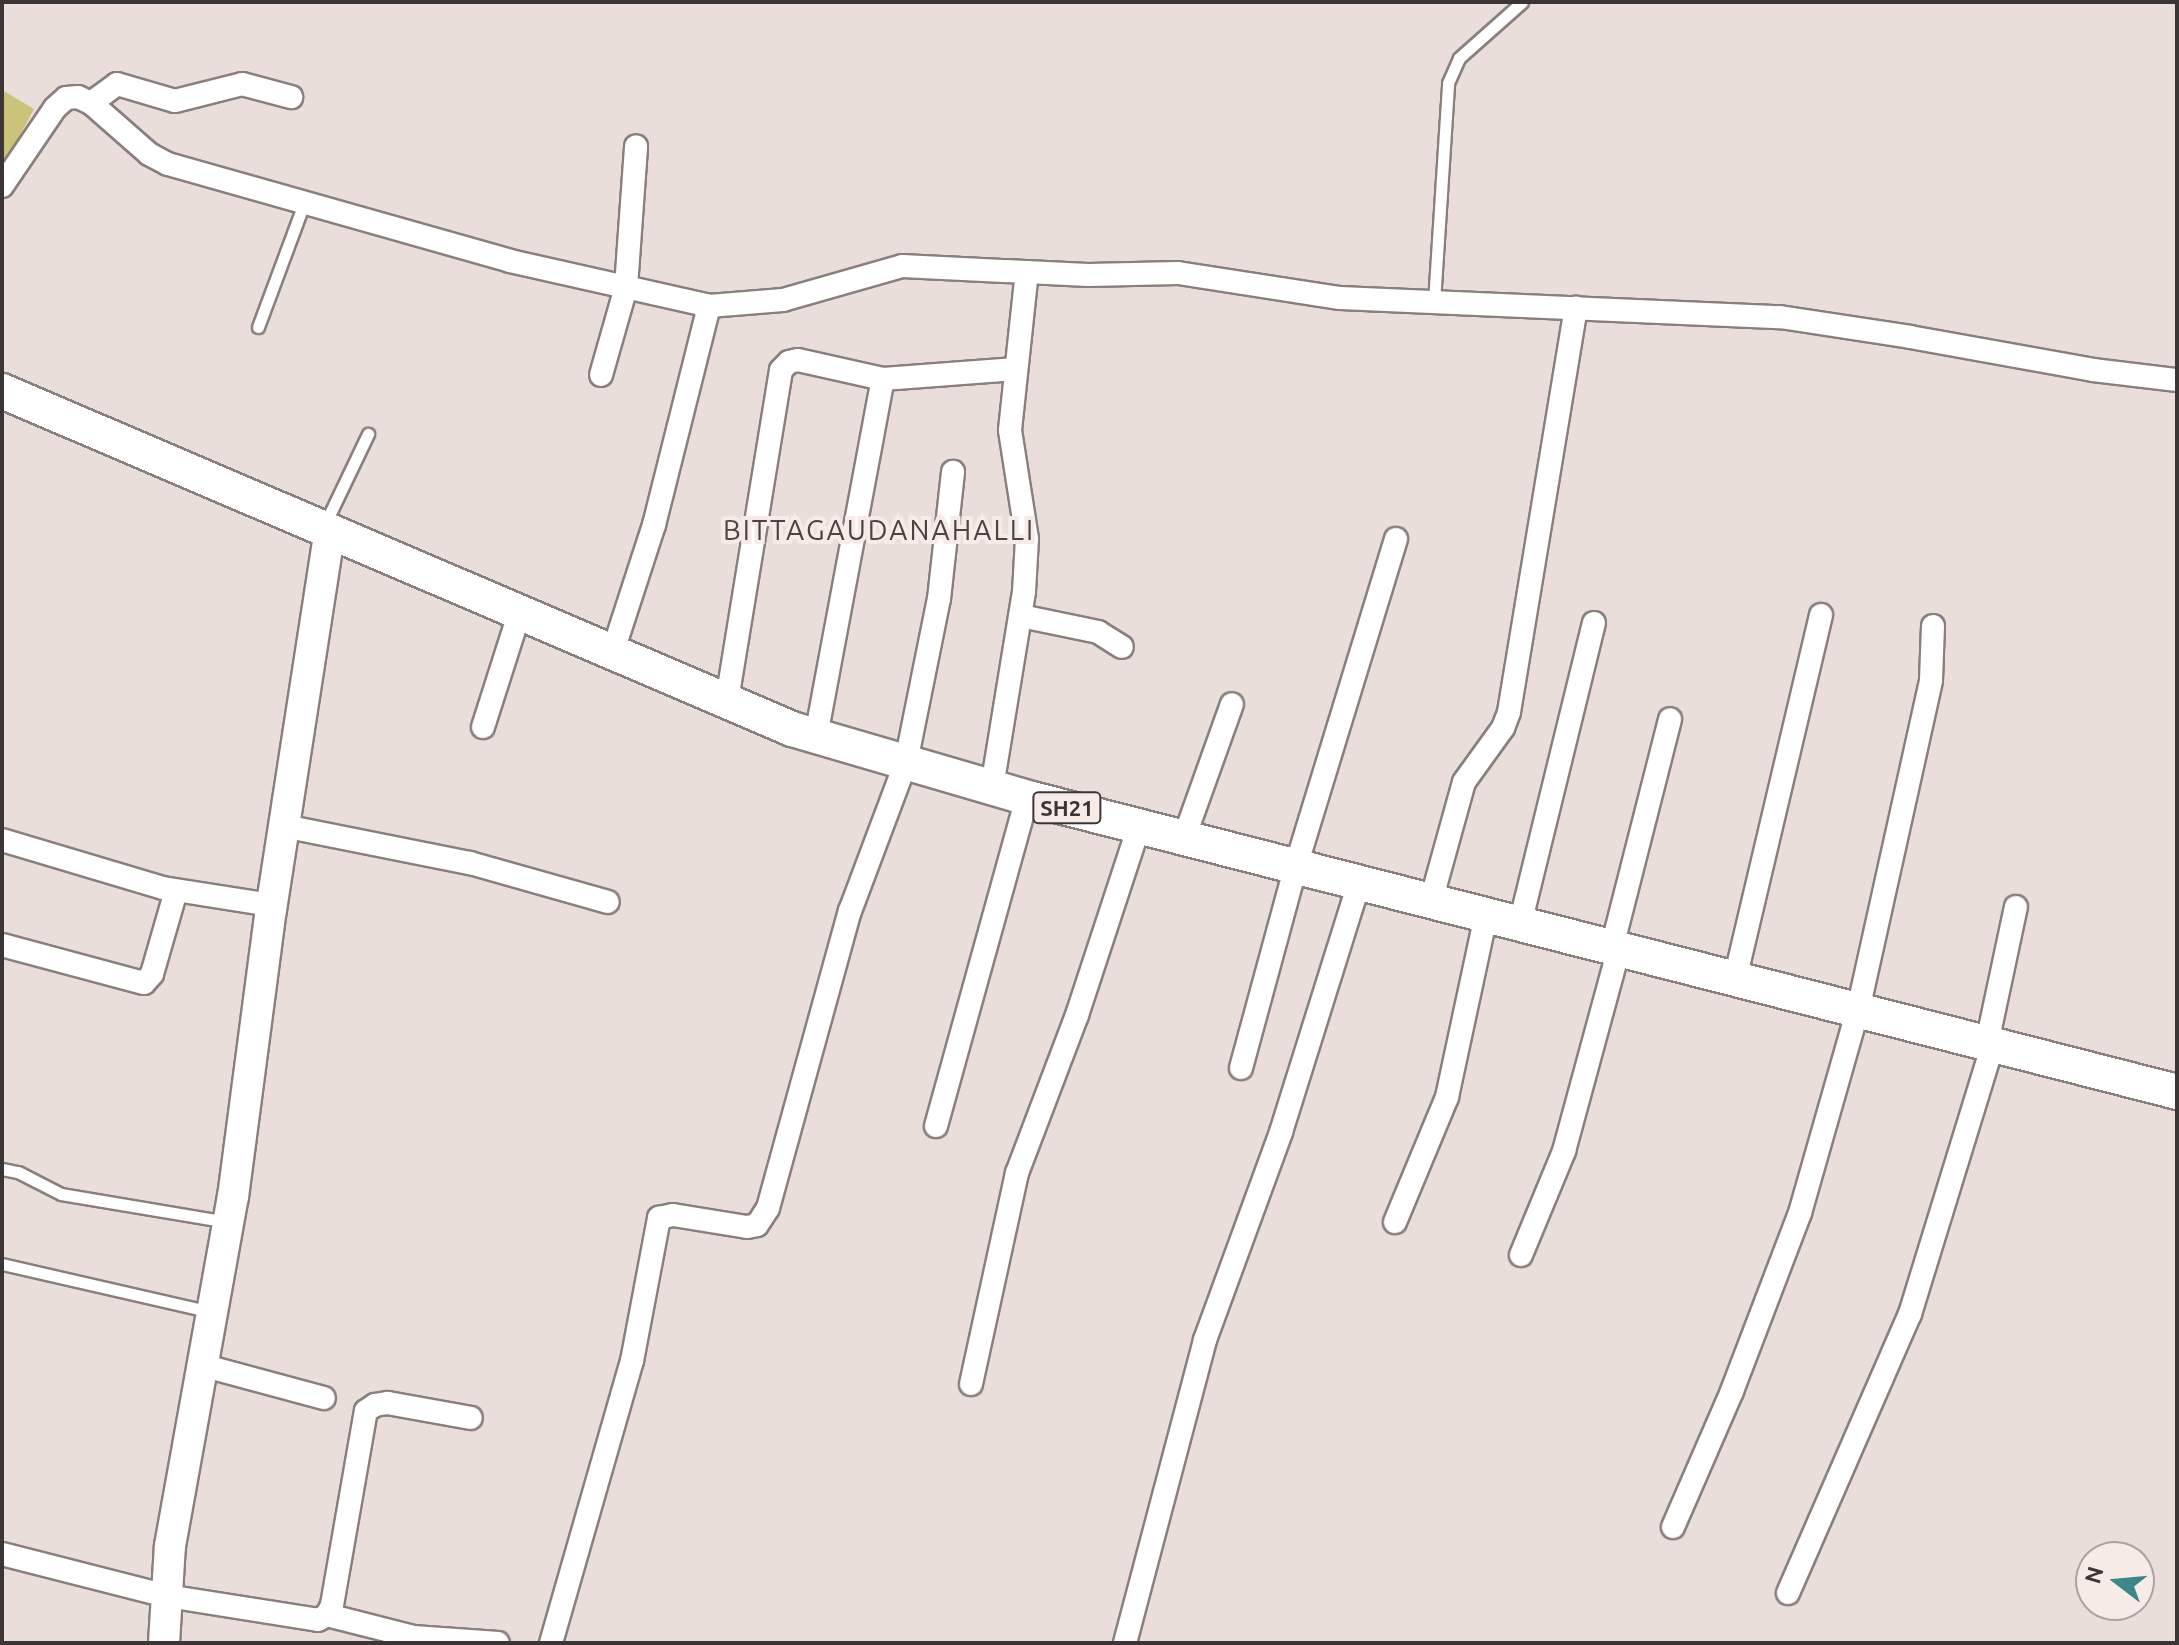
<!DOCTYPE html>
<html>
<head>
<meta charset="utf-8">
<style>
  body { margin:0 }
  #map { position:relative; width:2179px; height:1645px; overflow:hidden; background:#e9deda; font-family:Ubuntu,sans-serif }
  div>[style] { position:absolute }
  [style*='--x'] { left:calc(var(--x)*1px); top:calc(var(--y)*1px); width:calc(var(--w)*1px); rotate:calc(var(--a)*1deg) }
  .green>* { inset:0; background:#cac379 }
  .roads { filter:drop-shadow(2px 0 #897f7c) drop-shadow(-2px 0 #897f7c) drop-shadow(0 2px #897f7c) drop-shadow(0 -2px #897f7c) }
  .lane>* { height:11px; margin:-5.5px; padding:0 5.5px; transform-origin:5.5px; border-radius:5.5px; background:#fff }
  .street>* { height:22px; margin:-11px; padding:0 11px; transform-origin:11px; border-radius:11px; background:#fff }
  .secondary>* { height:30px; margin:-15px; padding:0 15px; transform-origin:15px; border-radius:15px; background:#fff }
  .primary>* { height:34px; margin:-17px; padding:0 17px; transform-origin:17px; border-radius:17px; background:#fff }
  span { translate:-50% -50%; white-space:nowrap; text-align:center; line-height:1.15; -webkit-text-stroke:8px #f6ebe7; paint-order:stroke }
  .shield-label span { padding:2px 6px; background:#f6ebe7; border:2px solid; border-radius:6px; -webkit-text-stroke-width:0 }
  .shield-label { font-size:22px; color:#3b3635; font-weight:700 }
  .quarter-label { font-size:28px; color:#4c4441; letter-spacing:2px }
  .frame { position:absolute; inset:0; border:4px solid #3b3635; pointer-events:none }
  .north { position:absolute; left:2075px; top:1541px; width:80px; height:80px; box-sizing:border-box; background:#f6ebe7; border:2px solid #aba3a0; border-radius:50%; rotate:286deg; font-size:22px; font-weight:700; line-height:32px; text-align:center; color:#3b3635 }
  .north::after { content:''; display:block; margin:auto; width:28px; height:36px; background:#3d8689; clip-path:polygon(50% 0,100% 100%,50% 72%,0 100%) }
</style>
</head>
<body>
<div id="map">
  <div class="green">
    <div style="clip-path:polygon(2px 90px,34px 109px,2px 169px)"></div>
  </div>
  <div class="roads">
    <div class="lane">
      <div style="--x:1434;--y:302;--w:219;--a:-86.3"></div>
      <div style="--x:1448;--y:83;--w:27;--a:-66"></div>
      <div style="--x:1459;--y:58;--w:84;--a:-41.6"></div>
      <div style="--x:258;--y:327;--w:132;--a:-69.6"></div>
      <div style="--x:325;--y:524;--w:100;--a:-64.5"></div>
      <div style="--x:2;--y:1169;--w:16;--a:11"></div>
      <div style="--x:18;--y:1172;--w:48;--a:27.1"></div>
      <div style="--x:61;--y:1194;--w:170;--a:9.5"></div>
      <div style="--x:2;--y:1264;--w:215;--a:12.9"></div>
    </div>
    <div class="street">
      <div style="--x:91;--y:103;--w:32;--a:-36"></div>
      <div style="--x:117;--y:84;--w:60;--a:16.3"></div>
      <div style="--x:175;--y:101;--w:69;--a:-14.2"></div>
      <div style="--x:242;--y:84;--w:51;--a:14.9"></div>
      <div style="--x:2;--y:186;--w:94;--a:-55.8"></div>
      <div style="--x:55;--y:108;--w:15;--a:-42"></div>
      <div style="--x:66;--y:98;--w:12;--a:-5"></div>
      <div style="--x:78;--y:97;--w:14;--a:25"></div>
      <div style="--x:91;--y:103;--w:77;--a:41.3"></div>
      <div style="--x:149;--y:154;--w:21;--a:28"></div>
      <div style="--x:168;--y:164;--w:355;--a:15.8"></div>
      <div style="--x:510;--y:261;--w:204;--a:12.7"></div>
      <div style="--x:709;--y:306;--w:74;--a:-4.6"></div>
      <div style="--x:783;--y:300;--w:124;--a:-15.9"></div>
      <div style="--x:902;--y:266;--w:186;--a:2.8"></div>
      <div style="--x:1088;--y:275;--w:90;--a:-1.3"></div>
      <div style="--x:1178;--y:273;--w:164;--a:8.8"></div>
      <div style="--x:1340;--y:298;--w:440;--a:2.5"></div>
      <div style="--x:1780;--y:317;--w:132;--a:8.7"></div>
      <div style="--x:1910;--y:337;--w:186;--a:10.2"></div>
      <div style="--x:2093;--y:370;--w:85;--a:6.8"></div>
      <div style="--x:601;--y:375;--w:91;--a:-74.1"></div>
      <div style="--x:626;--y:287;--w:141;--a:-85.9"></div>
      <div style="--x:1021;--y:616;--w:79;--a:11.7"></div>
      <div style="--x:1098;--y:632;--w:28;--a:32"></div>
      <div style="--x:613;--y:651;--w:133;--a:-72"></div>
      <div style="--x:654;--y:525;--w:226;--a:-75.9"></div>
      <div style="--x:727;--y:700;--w:334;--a:-80.7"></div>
      <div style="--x:781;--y:370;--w:11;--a:-45"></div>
      <div style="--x:789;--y:362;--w:9;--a:-13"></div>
      <div style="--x:798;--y:360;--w:87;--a:12.6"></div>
      <div style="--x:883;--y:379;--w:133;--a:-4.3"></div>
      <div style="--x:483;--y:727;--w:122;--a:-72.3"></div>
      <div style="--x:816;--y:736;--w:363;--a:-79.4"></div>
      <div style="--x:992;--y:787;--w:198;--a:-80.7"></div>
      <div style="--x:1024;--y:592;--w:53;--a:-86.8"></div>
      <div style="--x:1027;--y:539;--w:110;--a:-98.9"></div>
      <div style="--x:1010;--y:430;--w:159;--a:-83.9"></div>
      <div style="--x:284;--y:826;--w:190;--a:11.3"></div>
      <div style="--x:470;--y:863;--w:143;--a:15.8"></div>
      <div style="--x:1184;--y:838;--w:142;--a:-70.3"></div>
      <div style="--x:2;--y:840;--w:168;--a:16.6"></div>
      <div style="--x:163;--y:888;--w:110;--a:8.9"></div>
      <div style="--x:1431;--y:901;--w:123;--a:-74.5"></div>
      <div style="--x:1464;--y:782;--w:67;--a:-54.2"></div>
      <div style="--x:1503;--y:728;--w:17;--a:-69"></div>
      <div style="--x:1509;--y:712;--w:410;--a:-80.6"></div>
      <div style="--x:1520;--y:924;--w:310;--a:-76.2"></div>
      <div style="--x:2;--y:945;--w:147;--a:15"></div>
      <div style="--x:144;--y:983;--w:12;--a:-48"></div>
      <div style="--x:152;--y:974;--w:86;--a:-73.9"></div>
      <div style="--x:1612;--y:947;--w:235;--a:-75.7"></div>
      <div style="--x:1735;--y:979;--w:374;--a:-76.7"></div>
      <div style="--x:1987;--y:1043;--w:139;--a:-78"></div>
      <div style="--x:1241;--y:1068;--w:209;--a:-74.8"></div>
      <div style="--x:1296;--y:866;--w:342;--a:-73"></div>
      <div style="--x:936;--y:1126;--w:341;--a:-74.5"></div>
      <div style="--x:1395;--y:1222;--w:135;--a:-67.4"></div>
      <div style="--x:1447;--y:1097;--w:186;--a:-77.9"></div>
      <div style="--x:1521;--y:1255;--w:113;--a:-67.5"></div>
      <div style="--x:1564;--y:1151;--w:209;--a:-74.8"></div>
      <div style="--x:205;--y:1366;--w:123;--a:15.1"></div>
      <div style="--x:971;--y:1384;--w:216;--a:-77.7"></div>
      <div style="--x:1017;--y:1173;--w:169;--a:-69.2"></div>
      <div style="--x:1077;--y:1015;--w:199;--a:-71.8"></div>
      <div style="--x:1673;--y:1527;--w:148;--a:-66.5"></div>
      <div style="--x:1732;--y:1391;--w:191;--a:-69.1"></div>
      <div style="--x:1800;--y:1213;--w:211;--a:-74.1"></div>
      <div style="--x:1858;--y:1010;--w:338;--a:-77.5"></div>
      <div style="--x:1931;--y:680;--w:54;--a:-87.9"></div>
      <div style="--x:2;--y:1554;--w:170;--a:14.3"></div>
      <div style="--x:167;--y:1596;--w:153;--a:9"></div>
      <div style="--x:318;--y:1620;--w:10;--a:-29"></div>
      <div style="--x:327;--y:1615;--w:11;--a:-63"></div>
      <div style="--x:332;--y:1605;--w:197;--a:-80.1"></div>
      <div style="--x:366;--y:1411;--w:11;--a:-34"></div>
      <div style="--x:375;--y:1405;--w:13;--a:-9"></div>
      <div style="--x:388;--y:1403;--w:84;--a:10.2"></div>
      <div style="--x:1788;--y:1593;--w:305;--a:-66.4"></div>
      <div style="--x:1910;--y:1314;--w:282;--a:-72.9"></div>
      <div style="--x:327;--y:1615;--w:90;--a:14.2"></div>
      <div style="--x:414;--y:1637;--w:84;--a:4.1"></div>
      <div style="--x:551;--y:1643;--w:293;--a:-74"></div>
      <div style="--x:632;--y:1361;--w:146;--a:-79.3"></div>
      <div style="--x:659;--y:1218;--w:14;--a:-12"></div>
      <div style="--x:673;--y:1215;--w:75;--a:9.2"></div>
      <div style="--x:747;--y:1227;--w:10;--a:-11"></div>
      <div style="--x:757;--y:1225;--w:20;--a:-57"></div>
      <div style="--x:768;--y:1208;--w:308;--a:-74.6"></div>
      <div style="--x:850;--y:911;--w:159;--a:-69.4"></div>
      <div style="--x:906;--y:762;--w:166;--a:-78.6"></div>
      <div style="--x:939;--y:599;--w:128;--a:-83.7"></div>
      <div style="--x:1125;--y:1643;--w:313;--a:-75.2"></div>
      <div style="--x:1205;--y:1340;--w:221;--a:-69.9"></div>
      <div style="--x:1281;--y:1132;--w:261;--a:-72.6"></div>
    </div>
    <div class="secondary">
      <div style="--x:164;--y:1643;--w:97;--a:-86.5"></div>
      <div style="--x:170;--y:1546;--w:355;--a:-79.8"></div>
      <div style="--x:233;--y:1197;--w:290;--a:-82.5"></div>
      <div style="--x:271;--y:910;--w:385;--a:-81.2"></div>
    </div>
    <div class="primary">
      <div style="--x:2;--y:391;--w:859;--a:23.16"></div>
      <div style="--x:792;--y:729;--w:250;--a:16.3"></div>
      <div style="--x:1032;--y:799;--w:1182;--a:14.35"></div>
    </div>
  </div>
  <div class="shield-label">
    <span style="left:1067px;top:808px">SH21</span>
  </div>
  <div class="quarter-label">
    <span style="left:879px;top:530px">BITTAGAUDANAHALLI</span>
  </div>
  <div class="frame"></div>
  <div class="north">N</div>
</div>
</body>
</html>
